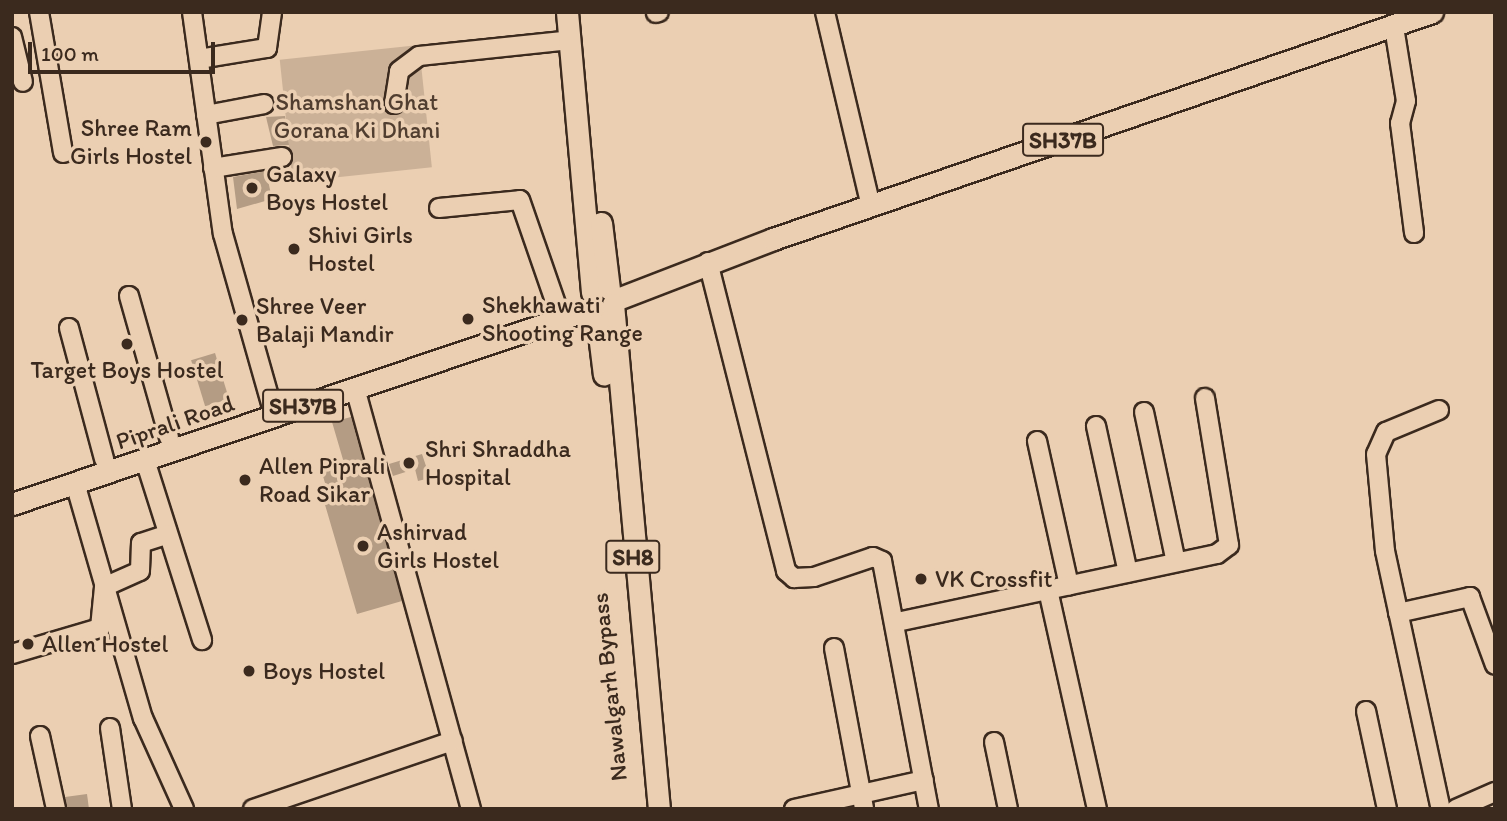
<!DOCTYPE html>
<html>
<head>
<meta charset="utf-8">
<style>
  body { margin:0 }
  #map { position:relative; width:1507px; height:821px; overflow:hidden; background:#ebcfb2; font-family:Itim,sans-serif }
  div>[style] { position:absolute }
  [style*='--x'] { left:calc(var(--x)*1px); top:calc(var(--y)*1px); width:calc(var(--w)*1px); rotate:calc(var(--a)*1deg) }
  .green>* { inset:0; background:#cbb197; transform-origin:0 0 }
  .building>* { inset:0; background:#b49c84; transform-origin:0 0 }
  .roads { filter:drop-shadow(2px 0 #3b2a1e) drop-shadow(-2px 0 #3b2a1e) drop-shadow(0 2px #3b2a1e) drop-shadow(0 -2px #3b2a1e) }
  .minor>* { height:18px; margin:-9px; padding:0 9px; transform-origin:9px; border-radius:9px; background:#ebcfb2 }
  .major>* { height:21px; margin:-10.5px; padding:0 10.5px; transform-origin:10.5px; border-radius:10.5px; background:#ebcfb2 }
  .dots>* { width:19px; height:19px; translate:-50% -50%; box-sizing:border-box; border:4px solid #ebcfb2; border-radius:50% }
  span { translate:-50% -50%; white-space:nowrap; text-align:center; line-height:1.15; -webkit-text-stroke:7px #ebcfb2; paint-order:stroke }
  .shield-label span { padding:2px 5px; background:#ebcfb2; border:2px solid; border-radius:5px; -webkit-text-stroke-width:0 }
  .shield-label { font-size:23px; color:#3b2a1e; font-weight:700 }
  .park-label { font-size:24px; color:#513e30 }
  .poi-label { font-size:24px; color:#3b2a1e }
  .right { translate:-100% -50%; text-align:right }
  .left { translate:0 -50%; text-align:left }
  .street-label { font-size:24px; color:#3b2a1e }
  .frame { position:absolute; inset:0; border:14px solid #3b2a1e; pointer-events:none }
  .scale { position:absolute; left:28px; top:42px; width:187px; height:32px; box-sizing:border-box; border:4px solid #3b2a1e; border-top:0; padding-left:9px; font-size:21px; line-height:24px; white-space:nowrap; color:#3b2a1e; -webkit-text-stroke:5px #ebcfb2; paint-order:stroke }
</style>
</head>
<body>
<div id="map">
  <div class="green">
    <div style="left:419px;top:45px;width:123px;height:140px;rotate:84deg"></div>
  </div>
  <div class="building">
    <div style="clip-path:polygon(285px 116px,289px 145px,273px 146px,266px 117px)"></div>
    <div style="clip-path:polygon(266px 171px,272px 199px,237px 209px,233px 177px)"></div>
    <div style="left:215px;top:353px;width:48px;height:25px;rotate:73deg"></div>
    <div style="clip-path:polygon(351px 417px,402px 601px,357px 614px,321px 491px,327px 490px,321px 469px,344px 463px,332px 422px)"></div>
    <div style="clip-path:polygon(422px 454px,430px 478px,418px 481px,415px 469px,393px 476px,389px 464px)"></div>
    <div style="clip-path:polygon(87px 794px,89px 809px,67px 809px,65px 797px)"></div>
  </div>
  <div class="roads">
    <div class="minor">
      <div style="--x:39;--y:12;--w:143;--a:80.3"></div>
      <div style="--x:192;--y:12;--w:224;--a:82.1"></div>
      <div style="--x:223;--y:234;--w:177;--a:74.2"></div>
      <div style="--x:825;--y:12;--w:199;--a:76.7"></div>
      <div style="--x:656;--y:13;--w:3;--a:-18"></div>
      <div style="--x:1394;--y:27;--w:75;--a:80.8"></div>
      <div style="--x:1406;--y:101;--w:23;--a:105"></div>
      <div style="--x:1400;--y:123;--w:111;--a:82.7"></div>
      <div style="--x:12;--y:37;--w:46;--a:76.3"></div>
      <div style="--x:199;--y:59;--w:69;--a:-9.2"></div>
      <div style="--x:267;--y:48;--w:36;--a:-82"></div>
      <div style="--x:394;--y:104;--w:33;--a:-81"></div>
      <div style="--x:399;--y:71;--w:25;--a:-37"></div>
      <div style="--x:419;--y:56;--w:152;--a:-6"></div>
      <div style="--x:206;--y:115;--w:59;--a:-10.7"></div>
      <div style="--x:213;--y:168;--w:70;--a:-9.1"></div>
      <div style="--x:439;--y:208;--w:81;--a:-5.6"></div>
      <div style="--x:520;--y:200;--w:113;--a:70.9"></div>
      <div style="--x:708;--y:262;--w:319;--a:75.8"></div>
      <div style="--x:786;--y:571;--w:11;--a:41"></div>
      <div style="--x:794;--y:578;--w:20;--a:-3"></div>
      <div style="--x:814;--y:577;--w:62;--a:-18.7"></div>
      <div style="--x:873;--y:557;--w:10;--a:24"></div>
      <div style="--x:882;--y:561;--w:252;--a:79.3"></div>
      <div style="--x:129;--y:296;--w:147;--a:74.2"></div>
      <div style="--x:69;--y:328;--w:136;--a:75"></div>
      <div style="--x:355;--y:388;--w:437;--a:74.6"></div>
      <div style="--x:1439;--y:410;--w:57;--a:157.5"></div>
      <div style="--x:1386;--y:432;--w:24;--a:114"></div>
      <div style="--x:1376;--y:454;--w:97;--a:84.7"></div>
      <div style="--x:1385;--y:551;--w:264;--a:77.8"></div>
      <div style="--x:1144;--y:412;--w:153;--a:78"></div>
      <div style="--x:1096;--y:426;--w:150;--a:77.7"></div>
      <div style="--x:1037;--y:441;--w:148;--a:77.5"></div>
      <div style="--x:145;--y:460;--w:189;--a:72.4"></div>
      <div style="--x:75;--y:483;--w:245;--a:73.9"></div>
      <div style="--x:143;--y:718;--w:100;--a:65.7"></div>
      <div style="--x:1048;--y:590;--w:224;--a:77.4"></div>
      <div style="--x:1398;--y:613;--w:74;--a:-12.5"></div>
      <div style="--x:1470;--y:597;--w:72;--a:69.8"></div>
      <div style="--x:897;--y:622;--w:327;--a:-12"></div>
      <div style="--x:1217;--y:554;--w:15;--a:-37"></div>
      <div style="--x:1229;--y:545;--w:149;--a:-99.3"></div>
      <div style="--x:834;--y:648;--w:164;--a:79.4"></div>
      <div style="--x:12;--y:654;--w:92;--a:-16.5"></div>
      <div style="--x:100;--y:628;--w:41;--a:-84.4"></div>
      <div style="--x:104;--y:587;--w:39;--a:-24"></div>
      <div style="--x:140;--y:571;--w:28;--a:-88"></div>
      <div style="--x:141;--y:543;--w:28;--a:-18"></div>
      <div style="--x:1366;--y:711;--w:100;--a:77.9"></div>
      <div style="--x:110;--y:728;--w:82;--a:81.6"></div>
      <div style="--x:40;--y:736;--w:75;--a:77.6"></div>
      <div style="--x:994;--y:742;--w:68;--a:78.2"></div>
      <div style="--x:253;--y:809;--w:211;--a:-18.8"></div>
      <div style="--x:794;--y:809;--w:133;--a:-12.6"></div>
      <div style="--x:1456;--y:809;--w:43;--a:-23.6"></div>
    </div>
    <div class="major">
      <div style="--x:567;--y:12;--w:282;--a:84.9"></div>
      <div style="--x:601;--y:223;--w:66;--a:83.1"></div>
      <div style="--x:615;--y:300;--w:169;--a:-21.1"></div>
      <div style="--x:773;--y:239;--w:697;--a:-19.01"></div>
      <div style="--x:613;--y:304;--w:507;--a:84.8"></div>
      <div style="--x:596;--y:310;--w:65;--a:83"></div>
      <div style="--x:12;--y:504;--w:613;--a:-18.64"></div>
    </div>
  </div>
  <div class="dots">
    <div style="left:206px;top:142px;background:#3b2a1e"></div>
    <div style="left:252px;top:188px;background:#3b2a1e"></div>
    <div style="left:294px;top:249px;background:#3b2a1e"></div>
    <div style="left:468px;top:319px;background:#3b2a1e"></div>
    <div style="left:242px;top:320px;background:#3b2a1e"></div>
    <div style="left:127px;top:344px;background:#3b2a1e"></div>
    <div style="left:409px;top:463px;background:#3b2a1e"></div>
    <div style="left:245px;top:480px;background:#3b2a1e"></div>
    <div style="left:363px;top:546px;background:#3b2a1e"></div>
    <div style="left:921px;top:579px;background:#3b2a1e"></div>
    <div style="left:28px;top:644px;background:#3b2a1e"></div>
    <div style="left:249px;top:671px;background:#3b2a1e"></div>
  </div>
  <div class="shield-label">
    <span style="left:1063px;top:140px">SH37B</span>
    <span style="left:303px;top:406px">SH37B</span>
    <span style="left:633px;top:557px">SH8</span>
  </div>
  <div class="park-label">
    <span style="left:357px;top:116px">Shamshan Ghat<br>Gorana Ki Dhani</span>
  </div>
  <div class="poi-label">
    <span class="right" style="left:192px;top:142px">Shree Ram<br>Girls Hostel</span>
    <span class="left" style="left:266px;top:188px">Galaxy<br>Boys Hostel</span>
    <span class="left" style="left:308px;top:249px">Shivi Girls<br>Hostel</span>
    <span class="left" style="left:482px;top:319px">Shekhawati<br>Shooting Range</span>
    <span class="left" style="left:256px;top:320px">Shree Veer<br>Balaji Mandir</span>
    <span style="left:127px;top:370px">Target Boys Hostel</span>
    <span class="left" style="left:425px;top:463px">Shri Shraddha<br>Hospital</span>
    <span class="left" style="left:259px;top:480px">Allen Piprali<br>Road Sikar</span>
    <span class="left" style="left:377px;top:546px">Ashirvad<br>Girls Hostel</span>
    <span class="left" style="left:935px;top:579px">VK Crossfit</span>
    <span class="left" style="left:42px;top:644px">Allen Hostel</span>
    <span class="left" style="left:263px;top:671px">Boys Hostel</span>
  </div>
  <div class="street-label">
    <span style="left:175px;top:422px;rotate:-19deg">Piprali Road</span>
    <span style="left:609px;top:687px;rotate:-96deg">Nawalgarh Bypass</span>
  </div>
  <div class="frame"></div>
  <div class="scale">100 m</div>
</div>
</body>
</html>
